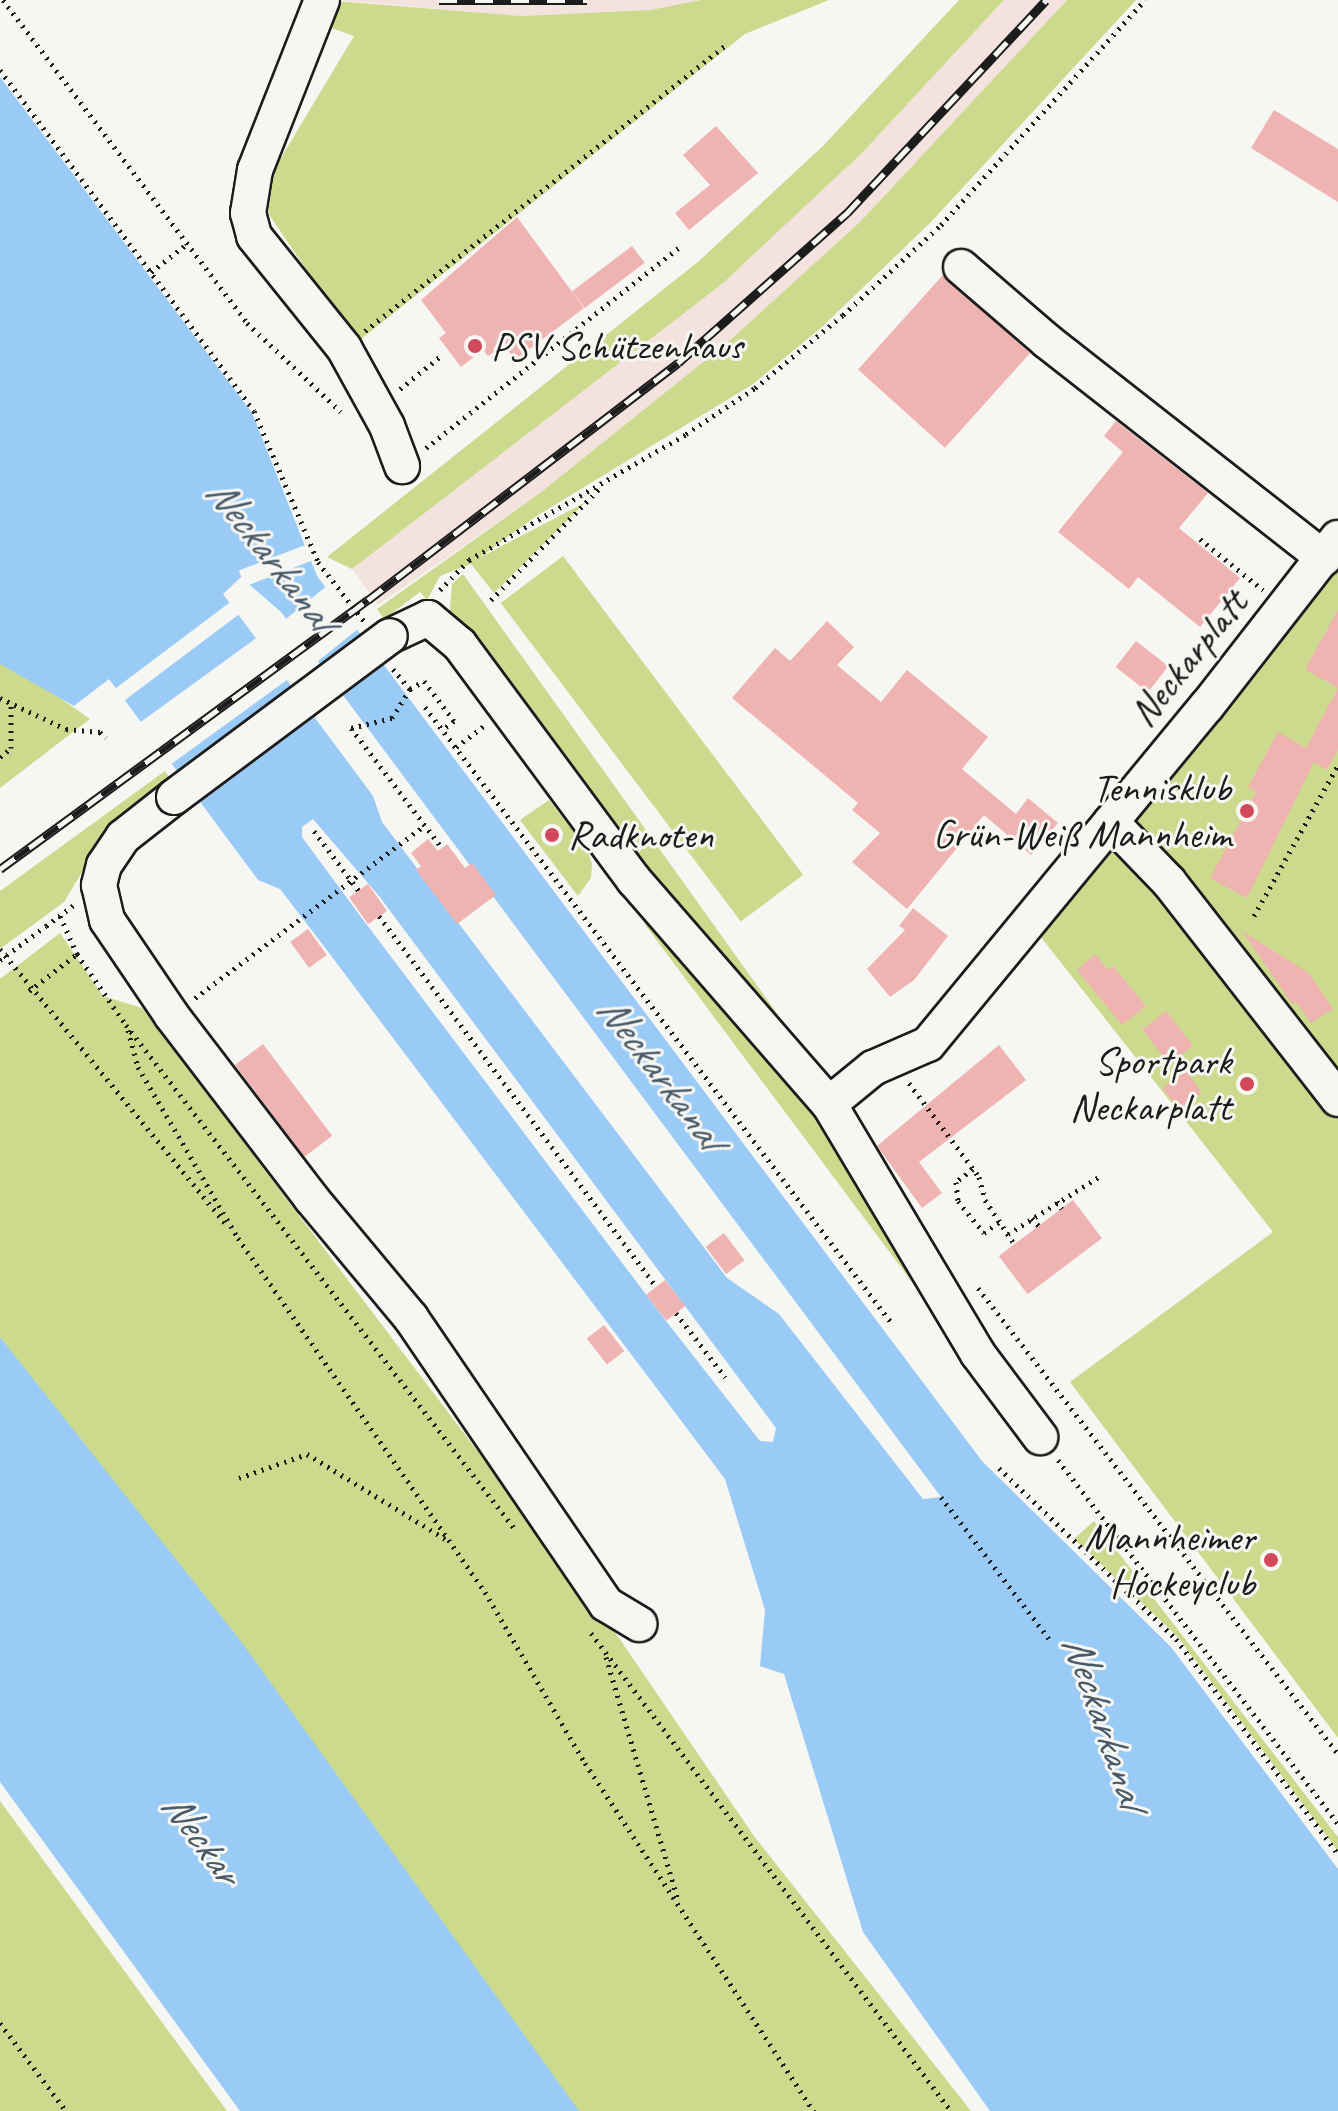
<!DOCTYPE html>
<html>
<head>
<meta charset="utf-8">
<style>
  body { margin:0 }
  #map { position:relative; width:1338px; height:2111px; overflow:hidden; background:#f6f6f2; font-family:Caveat,sans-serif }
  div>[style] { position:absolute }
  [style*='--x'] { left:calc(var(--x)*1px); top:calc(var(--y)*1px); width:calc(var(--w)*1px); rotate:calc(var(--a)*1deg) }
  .built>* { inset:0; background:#f4e2de }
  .green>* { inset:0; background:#ccda8d; transform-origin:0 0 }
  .water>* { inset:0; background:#9acbf6 }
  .pier>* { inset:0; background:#f6f6f2; transform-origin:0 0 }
  .building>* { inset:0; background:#efb4b1; transform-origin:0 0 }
  .path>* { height:5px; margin-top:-2.5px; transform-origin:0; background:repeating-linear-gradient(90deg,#1c1c1c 0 2px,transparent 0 8px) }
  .roads { filter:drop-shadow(2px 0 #1c1c1c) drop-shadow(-2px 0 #1c1c1c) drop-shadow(0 2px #1c1c1c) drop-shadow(0 -2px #1c1c1c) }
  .minor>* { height:34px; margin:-17px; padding:0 17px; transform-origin:17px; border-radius:17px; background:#f6f6f2 }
  .rail>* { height:9px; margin-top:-4.5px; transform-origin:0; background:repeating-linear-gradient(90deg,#f6f6f2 0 18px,#1c1c1c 0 36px); box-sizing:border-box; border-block:2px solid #1c1c1c }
  .path-bridge>* { height:5px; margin-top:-2.5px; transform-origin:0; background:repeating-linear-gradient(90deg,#1c1c1c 0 2px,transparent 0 8px) }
  .bridges { filter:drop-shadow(2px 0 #1c1c1c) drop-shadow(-2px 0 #1c1c1c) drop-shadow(0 2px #1c1c1c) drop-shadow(0 -2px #1c1c1c) }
  .minor-bridge>* { height:34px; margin:-17px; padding:0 17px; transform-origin:17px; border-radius:17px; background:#f6f6f2 }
  .dots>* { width:22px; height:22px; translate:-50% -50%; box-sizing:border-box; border:4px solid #f6f6f2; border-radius:50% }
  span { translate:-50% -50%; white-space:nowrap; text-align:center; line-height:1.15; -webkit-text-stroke:6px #f6f6f2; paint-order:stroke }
  .poi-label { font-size:40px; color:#1c1c1c }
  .left { translate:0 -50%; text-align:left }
  .right { translate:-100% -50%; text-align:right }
  .street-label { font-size:40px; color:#1c1c1c }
  .water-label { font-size:42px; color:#485968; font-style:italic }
</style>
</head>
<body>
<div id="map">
  <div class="built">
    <div style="clip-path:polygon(335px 0,701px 0,650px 10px,522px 16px)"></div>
    <div style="clip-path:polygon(1004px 0,1067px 0,861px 221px,728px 342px,540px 493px,378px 605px,352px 569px,722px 284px,862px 153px)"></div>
  </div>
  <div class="green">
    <div style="clip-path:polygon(701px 0,829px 0,745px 34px,356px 343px,264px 207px,266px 183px,354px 36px,326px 26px,335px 1px,522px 16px,650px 10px)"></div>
    <div style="clip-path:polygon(959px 0,1004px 0,862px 153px,722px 284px,352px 569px,327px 557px,699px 261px,823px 146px)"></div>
    <div style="clip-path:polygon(1067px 0,1136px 0,931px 222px,822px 327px,753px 384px,535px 517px,479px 558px,586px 502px,494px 593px,471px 564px,440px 576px,427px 600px,420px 592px,384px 619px,377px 609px,540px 493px,728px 342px,861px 221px)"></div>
    <div style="left:563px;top:556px;width:399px;height:78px;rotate:53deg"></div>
    <div style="clip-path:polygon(1338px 561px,1338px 1738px,1070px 1382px,1273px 1232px,1040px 936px)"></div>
    <div style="clip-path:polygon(463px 574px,806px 1054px,658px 889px,625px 836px,480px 640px,449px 620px,452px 584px)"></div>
    <div style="clip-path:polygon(0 656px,90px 719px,0 788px)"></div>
    <div style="clip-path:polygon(165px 771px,170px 778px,111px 824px,64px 902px,0 949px,0 891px)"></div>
    <div style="clip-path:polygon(549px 800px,587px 849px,592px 864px,591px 878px,578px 896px,520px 820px)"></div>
    <div style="clip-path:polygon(634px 902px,833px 1133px,965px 1353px,646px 926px)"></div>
    <div style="clip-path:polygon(60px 933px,103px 996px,142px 1008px,619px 1638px,754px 1836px,971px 2111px,564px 2111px,0 1337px,0 979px)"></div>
    <div style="clip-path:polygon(1094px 1521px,1338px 1837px,1338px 1851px,1177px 1636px,1074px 1539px)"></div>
    <div style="clip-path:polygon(0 1801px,227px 2111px,0 2111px)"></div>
  </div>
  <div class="water">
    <div style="clip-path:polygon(evenodd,0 77px,252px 413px,317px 576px,982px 1461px,1171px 1647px,1338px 1869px,1338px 2111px,990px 2111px,863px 1932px,784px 1674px,760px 1666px,765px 1610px,725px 1479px,320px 941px,280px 889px,258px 880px,109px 679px,74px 706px,0 664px,0 77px,241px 577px,281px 612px,941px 1497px,923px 1499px,779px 1314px,727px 1278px,382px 822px,373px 796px,223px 594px,241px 577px,0 77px,313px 819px,379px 896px,776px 1428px,773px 1442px,760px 1441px,666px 1321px,358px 913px,302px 837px,302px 827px,313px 819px)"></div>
    <div style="clip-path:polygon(0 1337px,240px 1640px,579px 2111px,240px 2111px,0 1782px)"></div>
  </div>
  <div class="pier">
    <div style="left:308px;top:544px;width:17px;height:74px;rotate:69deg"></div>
    <div style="left:328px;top:585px;width:53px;height:57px;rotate:51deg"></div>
    <div style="left:233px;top:600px;width:15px;height:151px;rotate:53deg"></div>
    <div style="left:259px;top:636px;width:52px;height:150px;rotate:54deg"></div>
  </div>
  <div class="building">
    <div style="clip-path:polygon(1274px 110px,1338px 149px,1338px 202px,1251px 148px)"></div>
    <div style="clip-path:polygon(716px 126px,758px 173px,689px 230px,675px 213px,710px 185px,683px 155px)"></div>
    <div style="clip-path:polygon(517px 217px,584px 308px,515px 360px,504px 345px,488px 356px,483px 350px,461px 367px,439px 338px,446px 333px,421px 300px)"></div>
    <div style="left:632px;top:246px;width:21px;height:75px;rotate:53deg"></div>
    <div style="left:943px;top:275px;width:117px;height:127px;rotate:42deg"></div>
    <div style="clip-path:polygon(1116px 421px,1208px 493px,1179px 528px,1240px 578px,1200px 627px,1138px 577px,1129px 589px,1058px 532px,1123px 452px,1104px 436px)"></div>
    <div style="clip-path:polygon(1338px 610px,1338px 750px,1327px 770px,1314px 762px,1247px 898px,1210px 878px,1256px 792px,1248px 787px,1278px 732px,1306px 748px,1338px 688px,1305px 669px)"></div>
    <div style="clip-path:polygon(827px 621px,854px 647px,837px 665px,881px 702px,907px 670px,988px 737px,962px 769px,1016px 814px,1028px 798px,1058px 823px,1031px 855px,984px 815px,907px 909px,852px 862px,880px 833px,852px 810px,858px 803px,732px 698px,775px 648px,790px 661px)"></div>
    <div style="left:1136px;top:641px;width:41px;height:33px;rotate:38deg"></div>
    <div style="clip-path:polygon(428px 839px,438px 851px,447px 844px,465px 868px,472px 863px,496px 895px,457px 924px,416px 870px,421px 866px,411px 853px)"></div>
    <div style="left:368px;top:884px;width:33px;height:23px;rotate:55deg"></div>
    <div style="clip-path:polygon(913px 908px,948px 936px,914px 980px,890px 997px,867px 969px,905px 930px,899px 926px)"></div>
    <div style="left:308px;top:929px;width:32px;height:22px;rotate:54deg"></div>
    <div style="clip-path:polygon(1242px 931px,1309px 973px,1333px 1009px,1311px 1023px,1296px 1002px,1292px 1004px)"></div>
    <div style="clip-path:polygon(1095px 954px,1108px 970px,1113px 966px,1146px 1006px,1122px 1025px,1077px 970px)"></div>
    <div style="left:1166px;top:1011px;width:44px;height:30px;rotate:52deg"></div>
    <div style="left:263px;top:1044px;width:115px;height:35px;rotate:53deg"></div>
    <div style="clip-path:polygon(999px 1045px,1026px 1080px,919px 1162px,942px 1193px,922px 1208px,877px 1146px)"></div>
    <div style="left:1186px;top:1071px;width:27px;height:29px;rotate:54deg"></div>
    <div style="left:1073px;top:1200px;width:48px;height:93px;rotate:53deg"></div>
    <div style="left:724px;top:1233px;width:34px;height:23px;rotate:53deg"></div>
    <div style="left:665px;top:1280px;width:33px;height:24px;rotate:52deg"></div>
    <div style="left:604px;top:1325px;width:33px;height:22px;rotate:52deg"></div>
  </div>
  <div class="path">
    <div style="--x:3;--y:0;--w:405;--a:52.9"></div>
    <div style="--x:247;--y:323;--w:129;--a:43.4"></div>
    <div style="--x:0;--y:70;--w:425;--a:53.3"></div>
    <div style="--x:254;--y:411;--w:164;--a:67"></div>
    <div style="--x:318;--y:562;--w:75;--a:52.1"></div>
    <div style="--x:151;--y:272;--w:46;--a:-37.9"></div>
    <div style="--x:365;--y:331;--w:463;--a:-38.4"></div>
    <div style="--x:400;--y:389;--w:54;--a:-39"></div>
    <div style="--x:426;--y:448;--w:322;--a:-38.4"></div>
    <div style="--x:1200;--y:539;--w:81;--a:39"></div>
    <div style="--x:440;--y:590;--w:42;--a:-46"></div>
    <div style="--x:469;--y:560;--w:251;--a:-30.1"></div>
    <div style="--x:686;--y:434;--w:83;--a:-33.7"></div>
    <div style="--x:755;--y:388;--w:114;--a:-39.7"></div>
    <div style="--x:843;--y:315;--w:133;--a:-42.6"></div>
    <div style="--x:941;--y:225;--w:304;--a:-47.8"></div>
    <div style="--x:491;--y:600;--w:155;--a:-45.8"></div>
    <div style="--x:393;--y:669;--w:26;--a:50"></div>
    <div style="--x:410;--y:689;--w:16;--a:-30"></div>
    <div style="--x:424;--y:681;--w:50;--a:53.1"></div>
    <div style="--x:454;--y:721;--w:14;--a:144"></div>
    <div style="--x:410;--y:689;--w:34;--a:122"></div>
    <div style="--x:392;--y:718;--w:42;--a:166.3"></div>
    <div style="--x:351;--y:728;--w:151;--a:52.8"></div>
    <div style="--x:0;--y:698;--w:73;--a:25.2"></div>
    <div style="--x:66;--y:729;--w:34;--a:5"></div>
    <div style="--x:100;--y:732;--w:8;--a:45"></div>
    <div style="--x:425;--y:707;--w:775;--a:52.86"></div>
    <div style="--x:456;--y:747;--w:35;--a:-37"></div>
    <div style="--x:0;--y:757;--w:14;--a:-39"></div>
    <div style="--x:11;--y:748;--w:44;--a:-90"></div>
    <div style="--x:314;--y:831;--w:75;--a:53.1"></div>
    <div style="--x:60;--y:916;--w:42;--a:65.9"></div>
    <div style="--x:77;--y:954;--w:86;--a:55.4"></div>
    <div style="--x:126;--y:1025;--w:635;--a:52.35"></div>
    <div style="--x:379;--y:916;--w:462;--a:53.2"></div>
    <div style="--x:1254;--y:916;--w:173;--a:-60.9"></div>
    <div style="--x:46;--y:926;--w:34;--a:-37"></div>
    <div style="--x:0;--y:949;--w:357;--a:50.6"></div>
    <div style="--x:29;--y:991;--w:61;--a:-37.6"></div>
    <div style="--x:195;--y:998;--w:288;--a:-36.9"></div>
    <div style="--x:128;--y:1030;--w:38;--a:75"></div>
    <div style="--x:138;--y:1067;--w:198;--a:59.7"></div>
    <div style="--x:238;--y:1238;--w:432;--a:55.1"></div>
    <div style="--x:485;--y:1592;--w:198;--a:59.7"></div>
    <div style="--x:585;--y:1763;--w:417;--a:56.7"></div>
    <div style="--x:909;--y:1083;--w:117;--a:53.3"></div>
    <div style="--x:979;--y:1177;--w:24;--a:75"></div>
    <div style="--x:985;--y:1200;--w:54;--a:56.3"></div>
    <div style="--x:973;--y:1169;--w:21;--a:143"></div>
    <div style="--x:956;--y:1182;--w:19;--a:84"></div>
    <div style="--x:958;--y:1201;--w:41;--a:50.9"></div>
    <div style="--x:984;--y:1233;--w:19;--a:-36"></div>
    <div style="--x:1057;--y:1201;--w:9;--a:58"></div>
    <div style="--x:1032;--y:1218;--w:11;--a:49"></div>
    <div style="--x:1008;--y:1234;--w:107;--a:-32.1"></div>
    <div style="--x:978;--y:1288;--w:589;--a:52.31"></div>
    <div style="--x:676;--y:1313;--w:81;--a:52.6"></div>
    <div style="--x:1058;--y:1460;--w:458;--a:52.4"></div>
    <div style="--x:999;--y:1468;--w:246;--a:44"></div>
    <div style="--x:1176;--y:1639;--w:269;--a:53"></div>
    <div style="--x:239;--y:1478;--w:72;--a:-19.4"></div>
    <div style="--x:307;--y:1454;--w:164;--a:31.6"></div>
    <div style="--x:941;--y:1497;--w:178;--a:52.7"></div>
    <div style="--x:591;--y:1633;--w:598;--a:53.02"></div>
    <div style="--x:606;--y:1657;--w:253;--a:73.5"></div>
    <div style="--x:0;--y:2023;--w:110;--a:53.1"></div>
  </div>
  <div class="roads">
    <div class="minor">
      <div style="--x:322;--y:0;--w:183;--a:111.5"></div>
      <div style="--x:255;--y:170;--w:44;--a:99.2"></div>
      <div style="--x:248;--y:213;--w:24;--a:75"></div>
      <div style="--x:254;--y:236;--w:144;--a:51.2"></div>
      <div style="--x:344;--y:348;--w:89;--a:61.1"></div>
      <div style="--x:387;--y:426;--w:43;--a:69.4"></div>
      <div style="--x:961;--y:267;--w:113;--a:40.7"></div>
      <div style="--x:1047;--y:341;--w:352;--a:38.1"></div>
      <div style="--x:390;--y:636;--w:42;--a:-25.3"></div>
      <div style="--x:428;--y:618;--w:42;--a:40.2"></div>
      <div style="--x:460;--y:645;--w:292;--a:53.5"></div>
      <div style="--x:634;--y:880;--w:297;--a:49"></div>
      <div style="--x:829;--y:1104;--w:291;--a:59.2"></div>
      <div style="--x:978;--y:1354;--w:104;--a:53.2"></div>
      <div style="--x:174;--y:797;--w:65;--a:141.9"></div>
      <div style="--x:123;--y:837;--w:34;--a:124"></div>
      <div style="--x:104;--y:865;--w:21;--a:104"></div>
      <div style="--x:99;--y:885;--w:36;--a:77"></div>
      <div style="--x:107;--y:920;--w:116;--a:55.9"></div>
      <div style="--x:172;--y:1016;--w:229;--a:52.6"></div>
      <div style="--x:311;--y:1198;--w:156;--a:50.2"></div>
      <div style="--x:411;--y:1318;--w:346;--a:55.7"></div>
      <div style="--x:606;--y:1604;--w:39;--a:31"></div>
      <div style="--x:1111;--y:822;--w:83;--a:46"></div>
      <div style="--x:1169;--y:882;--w:275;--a:52.1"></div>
      <div style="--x:829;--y:1104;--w:57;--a:-39.3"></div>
      <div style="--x:873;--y:1068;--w:60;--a:-23.6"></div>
      <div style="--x:928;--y:1044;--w:438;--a:-50.5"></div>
      <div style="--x:1207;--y:706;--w:213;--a:-52.1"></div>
    </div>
  </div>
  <div class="rail">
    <div style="--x:439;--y:0;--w:148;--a:0"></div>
    <div style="--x:0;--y:869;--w:456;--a:-36.2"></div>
    <div style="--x:368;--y:600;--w:390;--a:-37.4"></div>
    <div style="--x:678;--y:363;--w:226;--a:-41.6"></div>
    <div style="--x:847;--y:213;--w:291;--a:-46.9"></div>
  </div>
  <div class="path-bridge">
    <div style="--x:0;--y:960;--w:57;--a:-36.5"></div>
  </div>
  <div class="bridges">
    <div class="minor-bridge">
      <div style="--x:174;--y:797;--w:269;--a:-36.7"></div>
    </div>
  </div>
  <div class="dots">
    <div style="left:475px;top:346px;background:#d1495b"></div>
    <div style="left:1247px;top:811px;background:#d1495b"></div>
    <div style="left:552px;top:835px;background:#d1495b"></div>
    <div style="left:1247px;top:1084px;background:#d1495b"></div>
    <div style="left:1271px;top:1560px;background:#d1495b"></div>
  </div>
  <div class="poi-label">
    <span class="left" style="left:491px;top:346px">PSV Schützenhaus</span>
    <span class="right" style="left:1231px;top:811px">Tennisklub<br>Grün-Weiß Mannheim</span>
    <span class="left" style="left:568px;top:835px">Radknoten</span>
    <span class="right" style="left:1231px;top:1084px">Sportpark<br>Neckarplatt</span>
    <span class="right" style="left:1255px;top:1560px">Mannheimer<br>Hockeyclub</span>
  </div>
  <div class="street-label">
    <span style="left:1188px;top:658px;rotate:-51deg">Neckarplatt</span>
  </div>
  <div class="water-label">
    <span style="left:270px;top:554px;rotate:52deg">Neckarkanal</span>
    <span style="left:660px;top:1072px;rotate:53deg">Neckarkanal</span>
    <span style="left:1104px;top:1721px;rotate:71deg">Neckarkanal</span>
    <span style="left:201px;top:1838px;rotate:54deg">Neckar</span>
  </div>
</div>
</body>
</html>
